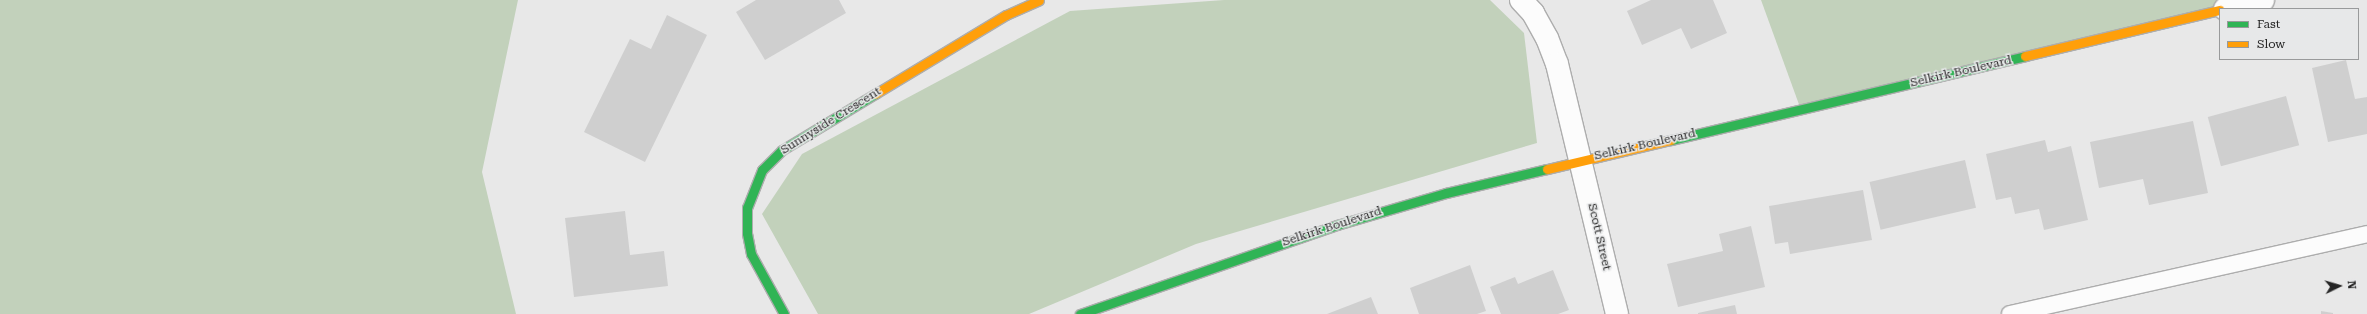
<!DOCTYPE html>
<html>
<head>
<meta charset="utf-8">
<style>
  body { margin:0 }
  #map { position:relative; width:2367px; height:314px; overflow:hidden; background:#e8e8e8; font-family:"Roboto Serif",serif }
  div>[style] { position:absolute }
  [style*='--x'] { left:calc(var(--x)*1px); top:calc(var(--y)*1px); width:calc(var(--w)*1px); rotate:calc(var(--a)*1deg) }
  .green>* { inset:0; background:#c2d1bb }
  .building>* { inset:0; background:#cfcfcf; transform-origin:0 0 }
  .roads { filter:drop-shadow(1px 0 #adadad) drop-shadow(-1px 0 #adadad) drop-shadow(0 1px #adadad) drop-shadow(0 -1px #adadad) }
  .lane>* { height:16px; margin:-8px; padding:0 8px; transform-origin:8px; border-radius:8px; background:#fcfcfc }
  .street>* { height:22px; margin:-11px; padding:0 11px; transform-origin:11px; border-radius:11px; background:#fcfcfc }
  .fast>* { height:9px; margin:-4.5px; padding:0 4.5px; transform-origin:4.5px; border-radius:4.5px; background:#30b455 }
  .slow>* { height:9px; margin:-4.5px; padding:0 4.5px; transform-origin:4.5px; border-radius:4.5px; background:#ff9f0a }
  span { translate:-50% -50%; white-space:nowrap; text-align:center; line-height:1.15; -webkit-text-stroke:3px #e7e8e9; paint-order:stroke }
  .street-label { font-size:12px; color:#252525 }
  .legend { position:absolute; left:2219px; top:8px; width:140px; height:52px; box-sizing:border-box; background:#e7e8e9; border:1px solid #999a9b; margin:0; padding:5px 7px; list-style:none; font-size:12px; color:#252525 }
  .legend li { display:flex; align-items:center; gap:8px; height:20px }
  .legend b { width:20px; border:1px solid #999a9b }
  .north { position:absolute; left:2319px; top:266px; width:40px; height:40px; -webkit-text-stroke:3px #e7e8e9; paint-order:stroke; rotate:85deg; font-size:11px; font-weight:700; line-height:16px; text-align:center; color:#252525 }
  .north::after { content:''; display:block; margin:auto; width:14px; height:18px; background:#252525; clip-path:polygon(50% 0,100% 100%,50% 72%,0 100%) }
</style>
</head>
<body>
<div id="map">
  <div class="green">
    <div style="clip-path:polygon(0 0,518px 0,482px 172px,516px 314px,0 314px)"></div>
    <div style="clip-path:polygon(1224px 0,1490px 0,1524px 33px,1537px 143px,1196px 244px,1029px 314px,818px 314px,762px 214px,802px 154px,1070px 11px)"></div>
    <div style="clip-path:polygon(1761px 0,2263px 0,1801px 110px)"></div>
  </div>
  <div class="building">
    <div style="clip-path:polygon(756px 0,839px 0,846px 13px,765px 60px,736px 12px)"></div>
    <div style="clip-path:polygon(1651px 0,1713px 0,1727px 33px,1691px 49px,1681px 28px,1642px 45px,1627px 11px)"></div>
    <div style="clip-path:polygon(667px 15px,707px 35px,645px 162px,584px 132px,630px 39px,651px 49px)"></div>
    <div style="clip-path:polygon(2346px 60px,2355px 99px,2367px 97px,2367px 134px,2328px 142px,2312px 68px)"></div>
    <div style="left:2286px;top:96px;width:51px;height:81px;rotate:75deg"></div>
    <div style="clip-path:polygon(2193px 121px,2208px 193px,2149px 205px,2143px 179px,2099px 188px,2090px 142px)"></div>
    <div style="clip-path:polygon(2045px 140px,2048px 152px,2071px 146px,2088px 220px,2044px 230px,2039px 209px,2015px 214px,2011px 197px,1996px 200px,1986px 154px)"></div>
    <div style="left:1965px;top:160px;width:49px;height:98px;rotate:77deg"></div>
    <div style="clip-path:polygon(1863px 190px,1872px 240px,1790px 254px,1788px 242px,1775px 244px,1769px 206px)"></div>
    <div style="clip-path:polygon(625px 211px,630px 255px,664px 251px,668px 286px,574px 297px,565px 218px)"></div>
    <div style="clip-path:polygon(1751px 226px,1765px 287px,1678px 307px,1667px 264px,1723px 251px,1719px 234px)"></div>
    <div style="clip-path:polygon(1470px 265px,1486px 311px,1477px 314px,1419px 314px,1410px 288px)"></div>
    <div style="clip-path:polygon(1553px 270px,1569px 310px,1558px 314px,1501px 314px,1490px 287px,1515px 277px,1518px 284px)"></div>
    <div style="clip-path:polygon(1371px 297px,1378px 314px,1327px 314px)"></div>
    <div style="clip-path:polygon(1735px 305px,1737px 314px,1698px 314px,1698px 313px)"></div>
    <div style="clip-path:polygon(2321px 311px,2333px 313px,2333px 314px,2321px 314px)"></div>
  </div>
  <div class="roads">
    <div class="lane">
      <div style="--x:2010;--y:314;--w:366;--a:-12.6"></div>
    </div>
    <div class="street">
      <div style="--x:1521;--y:0;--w:18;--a:47"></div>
      <div style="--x:1533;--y:13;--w:29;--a:61"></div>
      <div style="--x:1547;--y:38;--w:28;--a:69"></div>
      <div style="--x:1557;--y:64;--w:257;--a:76.5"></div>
      <div style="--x:2225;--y:9;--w:39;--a:-13"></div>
    </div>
    <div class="fast">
      <div style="--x:1671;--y:140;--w:364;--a:-13.3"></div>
      <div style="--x:784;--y:314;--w:68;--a:-118.8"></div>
      <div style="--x:751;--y:254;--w:21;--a:-101"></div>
      <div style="--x:747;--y:233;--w:25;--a:-90"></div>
      <div style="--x:747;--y:208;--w:41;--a:-68.5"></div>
      <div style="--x:762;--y:170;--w:28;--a:-45"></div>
      <div style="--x:782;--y:150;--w:109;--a:-31.1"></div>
      <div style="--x:1080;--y:314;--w:272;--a:-19.1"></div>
      <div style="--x:1337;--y:225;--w:114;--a:-16.4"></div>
      <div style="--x:1446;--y:193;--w:104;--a:-13.4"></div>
    </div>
    <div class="slow">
      <div style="--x:2025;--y:56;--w:200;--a:-13.3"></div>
      <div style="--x:875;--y:94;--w:153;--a:-31.1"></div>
      <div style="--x:1006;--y:15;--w:36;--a:-24"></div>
      <div style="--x:1547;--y:169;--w:127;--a:-13.2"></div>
    </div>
  </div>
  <div class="street-label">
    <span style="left:1961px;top:72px;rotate:-13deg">Selkirk Boulevard</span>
    <span style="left:831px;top:121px;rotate:-32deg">Sunnyside Crescent</span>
    <span style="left:1645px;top:145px;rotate:-13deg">Selkirk Boulevard</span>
    <span style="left:1332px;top:227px;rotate:-18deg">Selkirk Boulevard</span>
    <span style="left:1599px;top:237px;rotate:77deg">Scott Street</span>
  </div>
  <ul class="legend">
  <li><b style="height:5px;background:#30b455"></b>Fast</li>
  <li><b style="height:5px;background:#ff9f0a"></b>Slow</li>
  </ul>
  <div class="north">N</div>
</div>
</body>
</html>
